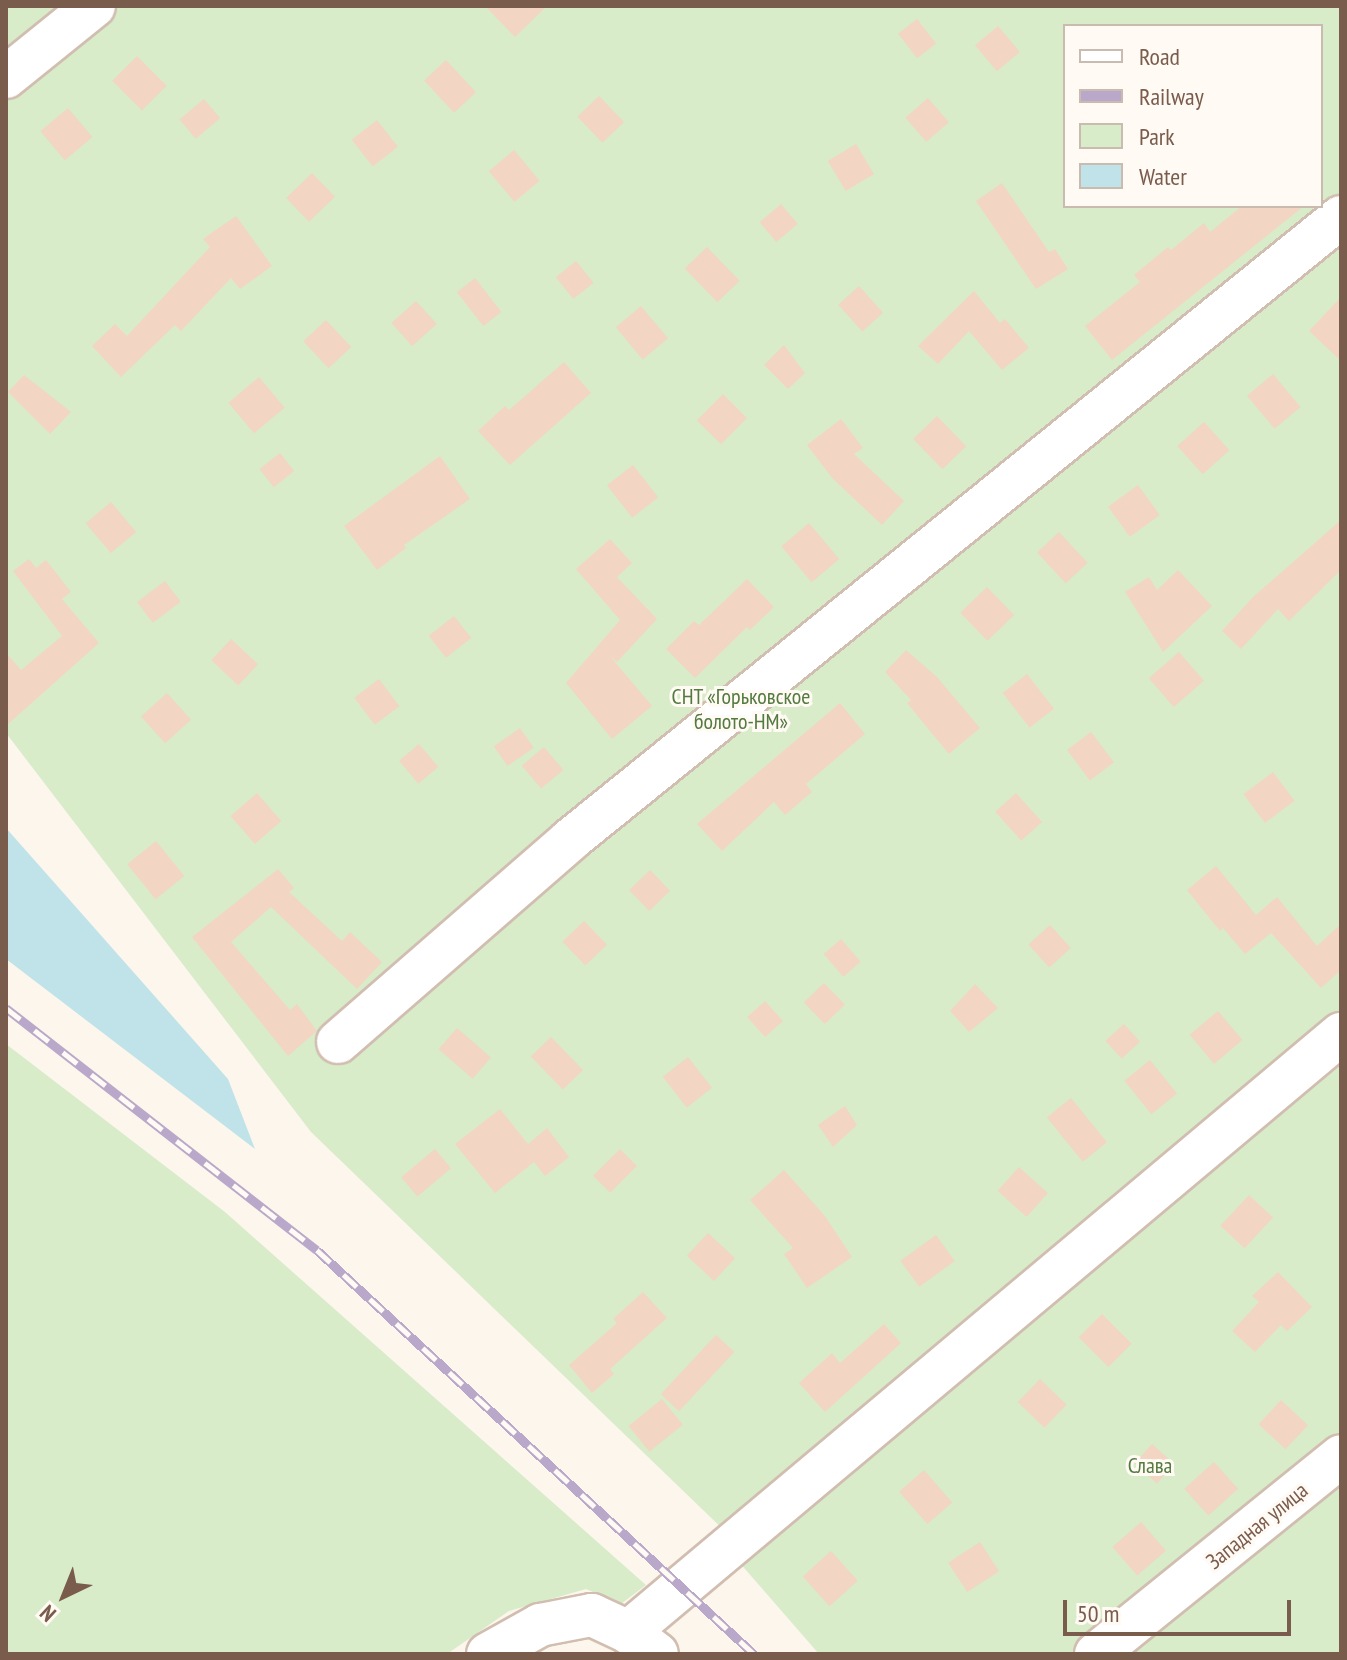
<!DOCTYPE html>
<html>
<head>
<meta charset="utf-8">
<style>
  body { margin:0 }
  #map { position:relative; width:1347px; height:1660px; overflow:hidden; background:#fdf6ec; font-family:"PT Sans Narrow",sans-serif }
  div>[style] { position:absolute }
  [style*='--x'] { left:calc(var(--x)*1px); top:calc(var(--y)*1px); width:calc(var(--w)*1px); rotate:calc(var(--a)*1deg) }
  .green>* { inset:0; background:#d8ecc9 }
  .water>* { inset:0; background:#bfe3e8 }
  .building>* { inset:0; background:#f3d5c3; transform-origin:0 0 }
  .roads { filter:drop-shadow(2px 0 #d1beb0) drop-shadow(-2px 0 #d1beb0) drop-shadow(0 2px #d1beb0) drop-shadow(0 -2px #d1beb0) }
  .minor>* { height:42px; margin:-21px; padding:0 21px; transform-origin:21px; border-radius:21px; background:#fff }
  .rail>* { height:9px; margin-top:-4.5px; transform-origin:0; background:repeating-linear-gradient(90deg,#fffaf3 0 18px,#b9a8c9 0 36px); box-sizing:border-box; border-block:2px solid #b9a8c9 }
  span { translate:-50% -50%; white-space:nowrap; text-align:center; line-height:1.15; -webkit-text-stroke:6px #fffaf3; paint-order:stroke }
  .park-label { font-size:22px; color:#537a41 }
  .street-label { font-size:22px; color:#7a5c4d }
  .frame { position:absolute; inset:0; border:8px solid #7a5c4d; pointer-events:none }
  .legend { position:absolute; left:1063px; top:24px; width:260px; height:184px; box-sizing:border-box; background:#fffaf3; border:2px solid #cabbb1; margin:0; padding:10px 14px; list-style:none; font-size:24px; color:#7a5c4d }
  .legend li { display:flex; align-items:center; gap:16px; height:40px }
  .legend b { width:40px; border:2px solid #cabbb1 }
  .north { position:absolute; left:24px; top:1556px; width:80px; height:80px; -webkit-text-stroke:6px #fffaf3; paint-order:stroke; rotate:223deg; font-size:22px; font-weight:700; line-height:32px; text-align:center; color:#7a5c4d }
  .north::after { content:''; display:block; margin:auto; width:28px; height:36px; background:#7a5c4d; clip-path:polygon(50% 0,100% 100%,50% 72%,0 100%) }
  .scale { position:absolute; left:1063px; top:1600px; width:228px; height:36px; box-sizing:border-box; border:4px solid #7a5c4d; border-top:0; padding-left:10px; font-size:24px; line-height:28px; white-space:nowrap; color:#7a5c4d; -webkit-text-stroke:6px #fffaf3; paint-order:stroke }
</style>
</head>
<body>
<div id="map">
  <div class="green">
    <div style="clip-path:polygon(evenodd,6px 6px,1341px 6px,1341px 1026px,730px 1536px,311px 1132px,6px 733px,6px 6px,1065px 26px,1321px 26px,1321px 206px,1065px 206px,1065px 26px)"></div>
    <div style="clip-path:polygon(6px 1044px,225px 1212px,646px 1585px,621px 1604px,586px 1589px,509px 1611px,447px 1654px,6px 1654px)"></div>
    <div style="clip-path:polygon(1341px 1065px,1341px 1654px,819px 1654px,738px 1561px)"></div>
  </div>
  <div class="water">
    <div style="clip-path:polygon(6px 828px,228px 1079px,255px 1149px,6px 959px)"></div>
  </div>
  <div class="building">
    <div style="clip-path:polygon(485px 6px,547px 6px,515px 37px)"></div>
    <div style="left:917px;top:19px;width:31px;height:24px;rotate:52deg"></div>
    <div style="left:998px;top:26px;width:34px;height:30px;rotate:50deg"></div>
    <div style="left:137px;top:56px;width:42px;height:35px;rotate:45deg"></div>
    <div style="left:446px;top:60px;width:44px;height:30px;rotate:47deg"></div>
    <div style="left:599px;top:96px;width:36px;height:30px;rotate:46deg"></div>
    <div style="left:928px;top:98px;width:32px;height:30px;rotate:49deg"></div>
    <div style="left:204px;top:99px;width:25px;height:32px;rotate:50deg"></div>
    <div style="left:68px;top:108px;width:38px;height:36px;rotate:50deg"></div>
    <div style="left:377px;top:120px;width:34px;height:32px;rotate:52deg"></div>
    <div style="left:856px;top:144px;width:35px;height:33px;rotate:59deg"></div>
    <div style="left:514px;top:150px;width:40px;height:33px;rotate:50deg"></div>
    <div style="left:312px;top:173px;width:33px;height:36px;rotate:46deg"></div>
    <div style="clip-path:polygon(1002px 183px,1049px 252px,1055px 249px,1068px 269px,1036px 289px,976px 201px)"></div>
    <div style="left:781px;top:204px;width:26px;height:28px;rotate:50deg"></div>
    <div style="clip-path:polygon(1242px 206px,1304px 206px,1112px 360px,1085px 326px,1140px 282px,1134px 275px,1168px 247px,1171px 250px,1204px 223px,1210px 232px)"></div>
    <div style="clip-path:polygon(236px 216px,272px 266px,240px 289px,231px 278px,181px 331px,175px 325px,121px 377px,92px 346px,115px 324px,127px 336px,210px 247px,203px 239px)"></div>
    <div style="left:707px;top:247px;width:47px;height:31px;rotate:46deg"></div>
    <div style="left:576px;top:261px;width:28px;height:26px;rotate:51deg"></div>
    <div style="left:475px;top:278px;width:43px;height:23px;rotate:52deg"></div>
    <div style="left:859px;top:286px;width:36px;height:28px;rotate:48deg"></div>
    <div style="clip-path:polygon(974px 291px,1000px 323px,1005px 319px,1029px 348px,1002px 370px,969px 331px,938px 364px,918px 346px)"></div>
    <div style="clip-path:polygon(1341px 297px,1341px 361px,1309px 331px)"></div>
    <div style="left:416px;top:301px;width:31px;height:33px;rotate:48deg"></div>
    <div style="left:641px;top:306px;width:42px;height:33px;rotate:50deg"></div>
    <div style="left:326px;top:320px;width:37px;height:31px;rotate:47deg"></div>
    <div style="clip-path:polygon(784px 345px,805px 373px,788px 389px,764px 365px)"></div>
    <div style="clip-path:polygon(564px 362px,591px 393px,510px 465px,478px 431px,505px 406px,509px 410px)"></div>
    <div style="left:1273px;top:374px;width:43px;height:34px;rotate:50deg"></div>
    <div style="clip-path:polygon(24px 375px,71px 412px,50px 434px,8px 392px)"></div>
    <div style="left:259px;top:377px;width:40px;height:40px;rotate:50deg"></div>
    <div style="left:723px;top:394px;width:34px;height:37px;rotate:45deg"></div>
    <div style="left:937px;top:416px;width:42px;height:33px;rotate:46deg"></div>
    <div style="clip-path:polygon(841px 419px,863px 448px,854px 454px,904px 501px,882px 525px,833px 479px,807px 445px)"></div>
    <div style="left:1204px;top:422px;width:38px;height:36px;rotate:48deg"></div>
    <div style="left:280px;top:453px;width:23px;height:26px;rotate:52deg"></div>
    <div style="clip-path:polygon(440px 456px,470px 499px,404px 545px,406px 548px,377px 570px,344px 526px)"></div>
    <div style="left:633px;top:465px;width:41px;height:33px;rotate:52deg"></div>
    <div style="left:1138px;top:485px;width:37px;height:37px;rotate:54deg"></div>
    <div style="left:111px;top:502px;width:39px;height:33px;rotate:50deg"></div>
    <div style="clip-path:polygon(1341px 520px,1341px 570px,1289px 621px,1278px 609px,1241px 649px,1222px 631px,1253px 597px)"></div>
    <div style="left:809px;top:523px;width:47px;height:36px;rotate:50deg"></div>
    <div style="left:1059px;top:532px;width:42px;height:30px;rotate:47deg"></div>
    <div style="clip-path:polygon(610px 539px,632px 563px,617px 577px,657px 619px,617px 662px,610px 656px,652px 706px,612px 739px,566px 683px,620px 620px,576px 569px)"></div>
    <div style="clip-path:polygon(29px 559px,36px 568px,46px 560px,71px 592px,62px 599px,99px 643px,6px 726px,6px 653px,21px 670px,62px 636px,13px 571px)"></div>
    <div style="clip-path:polygon(1178px 570px,1212px 606px,1163px 652px,1125px 592px,1149px 577px,1157px 590px)"></div>
    <div style="clip-path:polygon(747px 579px,774px 607px,750px 630px,747px 627px,695px 678px,666px 649px,694px 621px,699px 625px)"></div>
    <div style="left:165px;top:581px;width:26px;height:35px;rotate:53deg"></div>
    <div style="left:987px;top:587px;width:39px;height:37px;rotate:46deg"></div>
    <div style="left:454px;top:616px;width:28px;height:32px;rotate:52deg"></div>
    <div style="left:231px;top:639px;width:37px;height:29px;rotate:43deg"></div>
    <div style="clip-path:polygon(906px 650px,937px 677px,980px 728px,949px 754px,907px 703px,911px 700px,885px 672px)"></div>
    <div style="left:1179px;top:652px;width:38px;height:40px;rotate:49deg"></div>
    <div style="left:1027px;top:674px;width:44px;height:31px;rotate:52deg"></div>
    <div style="left:379px;top:679px;width:34px;height:31px;rotate:53deg"></div>
    <div style="left:167px;top:693px;width:36px;height:35px;rotate:48deg"></div>
    <div style="clip-path:polygon(840px 703px,865px 734px,806px 784px,812px 792px,785px 815px,774px 802px,722px 851px,697px 824px)"></div>
    <div style="left:520px;top:728px;width:24px;height:32px;rotate:55deg"></div>
    <div style="left:1091px;top:732px;width:38px;height:30px;rotate:53deg"></div>
    <div style="left:419px;top:744px;width:30px;height:26px;rotate:50deg"></div>
    <div style="left:544px;top:747px;width:30px;height:29px;rotate:50deg"></div>
    <div style="left:1273px;top:772px;width:36px;height:37px;rotate:53deg"></div>
    <div style="left:257px;top:793px;width:37px;height:35px;rotate:49deg"></div>
    <div style="left:1016px;top:793px;width:39px;height:28px;rotate:48deg"></div>
    <div style="left:156px;top:841px;width:45px;height:37px;rotate:51deg"></div>
    <div style="clip-path:polygon(1216px 866px,1256px 915px,1277px 897px,1317px 946px,1341px 924px,1341px 970px,1321px 988px,1271px 933px,1245px 954px,1223px 928px,1220px 931px,1187px 890px)"></div>
    <div style="clip-path:polygon(278px 869px,294px 888px,289px 892px,342px 941px,350px 932px,382px 962px,357px 989px,271px 907px,231px 942px,290px 1010px,297px 1004px,317px 1031px,288px 1056px,192px 937px)"></div>
    <div style="left:650px;top:870px;width:29px;height:29px;rotate:46deg"></div>
    <div style="left:584px;top:921px;width:33px;height:30px;rotate:46deg"></div>
    <div style="left:1050px;top:925px;width:31px;height:29px;rotate:48deg"></div>
    <div style="left:841px;top:939px;width:30px;height:23px;rotate:49deg"></div>
    <div style="left:824px;top:983px;width:30px;height:28px;rotate:46deg"></div>
    <div style="clip-path:polygon(975px 984px,998px 1008px,969px 1032px,950px 1011px)"></div>
    <div style="left:765px;top:1001px;width:27px;height:24px;rotate:48deg"></div>
    <div style="left:1218px;top:1011px;width:38px;height:37px;rotate:50deg"></div>
    <div style="left:1124px;top:1024px;width:24px;height:25px;rotate:48deg"></div>
    <div style="left:457px;top:1028px;width:45px;height:28px;rotate:41deg"></div>
    <div style="left:551px;top:1037px;width:46px;height:28px;rotate:46deg"></div>
    <div style="left:688px;top:1057px;width:39px;height:32px;rotate:52deg"></div>
    <div style="left:1150px;top:1060px;width:43px;height:33px;rotate:51deg"></div>
    <div style="left:1071px;top:1098px;width:57px;height:31px;rotate:51deg"></div>
    <div style="clip-path:polygon(845px 1106px,857px 1125px,833px 1147px,818px 1125px)"></div>
    <div style="clip-path:polygon(500px 1109px,528px 1144px,547px 1128px,569px 1157px,545px 1176px,534px 1162px,495px 1193px,455px 1144px)"></div>
    <div style="left:435px;top:1149px;width:25px;height:44px;rotate:50deg"></div>
    <div style="left:620px;top:1149px;width:24px;height:38px;rotate:45deg"></div>
    <div style="left:1019px;top:1167px;width:39px;height:32px;rotate:42deg"></div>
    <div style="clip-path:polygon(784px 1170px,825px 1216px,852px 1257px,807px 1288px,784px 1254px,793px 1248px,750px 1200px)"></div>
    <div style="left:1249px;top:1195px;width:33px;height:42px;rotate:43deg"></div>
    <div style="left:708px;top:1233px;width:37px;height:31px;rotate:43deg"></div>
    <div style="left:936px;top:1235px;width:32px;height:44px;rotate:54deg"></div>
    <div style="clip-path:polygon(1278px 1272px,1312px 1307px,1287px 1331px,1281px 1325px,1255px 1352px,1232px 1331px,1259px 1302px,1252px 1296px)"></div>
    <div style="clip-path:polygon(643px 1292px,667px 1318px,610px 1369px,614px 1374px,592px 1393px,569px 1365px,617px 1323px,613px 1319px)"></div>
    <div style="left:1102px;top:1314px;width:42px;height:33px;rotate:45deg"></div>
    <div style="clip-path:polygon(884px 1324px,901px 1343px,825px 1412px,799px 1383px,832px 1353px,840px 1363px)"></div>
    <div style="left:716px;top:1335px;width:25px;height:81px;rotate:43deg"></div>
    <div style="left:1040px;top:1379px;width:37px;height:32px;rotate:44deg"></div>
    <div style="left:662px;top:1399px;width:33px;height:43px;rotate:51deg"></div>
    <div style="left:1281px;top:1400px;width:37px;height:33px;rotate:43deg"></div>
    <div style="left:1152px;top:1444px;width:30px;height:26px;rotate:42deg"></div>
    <div style="left:1214px;top:1462px;width:36px;height:40px;rotate:48deg"></div>
    <div style="left:924px;top:1470px;width:43px;height:33px;rotate:49deg"></div>
    <div style="left:1141px;top:1522px;width:38px;height:38px;rotate:49deg"></div>
    <div style="left:980px;top:1542px;width:35px;height:38px;rotate:57deg"></div>
    <div style="left:831px;top:1551px;width:40px;height:38px;rotate:48deg"></div>
  </div>
  <div class="roads">
    <div class="minor">
      <div style="--x:6;--y:77;--w:113;--a:-38.9"></div>
      <div style="--x:338;--y:1042;--w:308;--a:-41"></div>
      <div style="--x:570;--y:840;--w:991;--a:-38.94"></div>
      <div style="--x:628;--y:1632;--w:931;--a:-39.99"></div>
      <div style="--x:488;--y:1654;--w:60;--a:-29.1"></div>
      <div style="--x:540;--y:1625;--w:53;--a:-10.9"></div>
      <div style="--x:592;--y:1615;--w:40;--a:25"></div>
      <div style="--x:628;--y:1632;--w:36;--a:37"></div>
      <div style="--x:1096;--y:1654;--w:315;--a:-38.9"></div>
    </div>
  </div>
  <div class="rail">
    <div style="--x:6;--y:1008;--w:394;--a:37.9"></div>
    <div style="--x:317;--y:1250;--w:595;--a:42.75"></div>
  </div>
  <div class="park-label">
    <span style="left:741px;top:709px">СНТ «Горьковское<br>болото-НМ»</span>
    <span style="left:1150px;top:1466px">Слава</span>
  </div>
  <div class="street-label">
    <span style="left:1257px;top:1526px;rotate:-39deg">Западная улица</span>
  </div>
  <div class="frame"></div>
  <ul class="legend">
  <li><b style="height:10px;background:#fff"></b>Road</li>
  <li><b style="height:10px;background:#b9a8c9"></b>Railway</li>
  <li><b style="height:22px;background:#d8ecc9"></b>Park</li>
  <li><b style="height:22px;background:#bfe3e8"></b>Water</li>
  </ul>
  <div class="north">N</div>
  <div class="scale">50 m</div>
</div>
</body>
</html>
